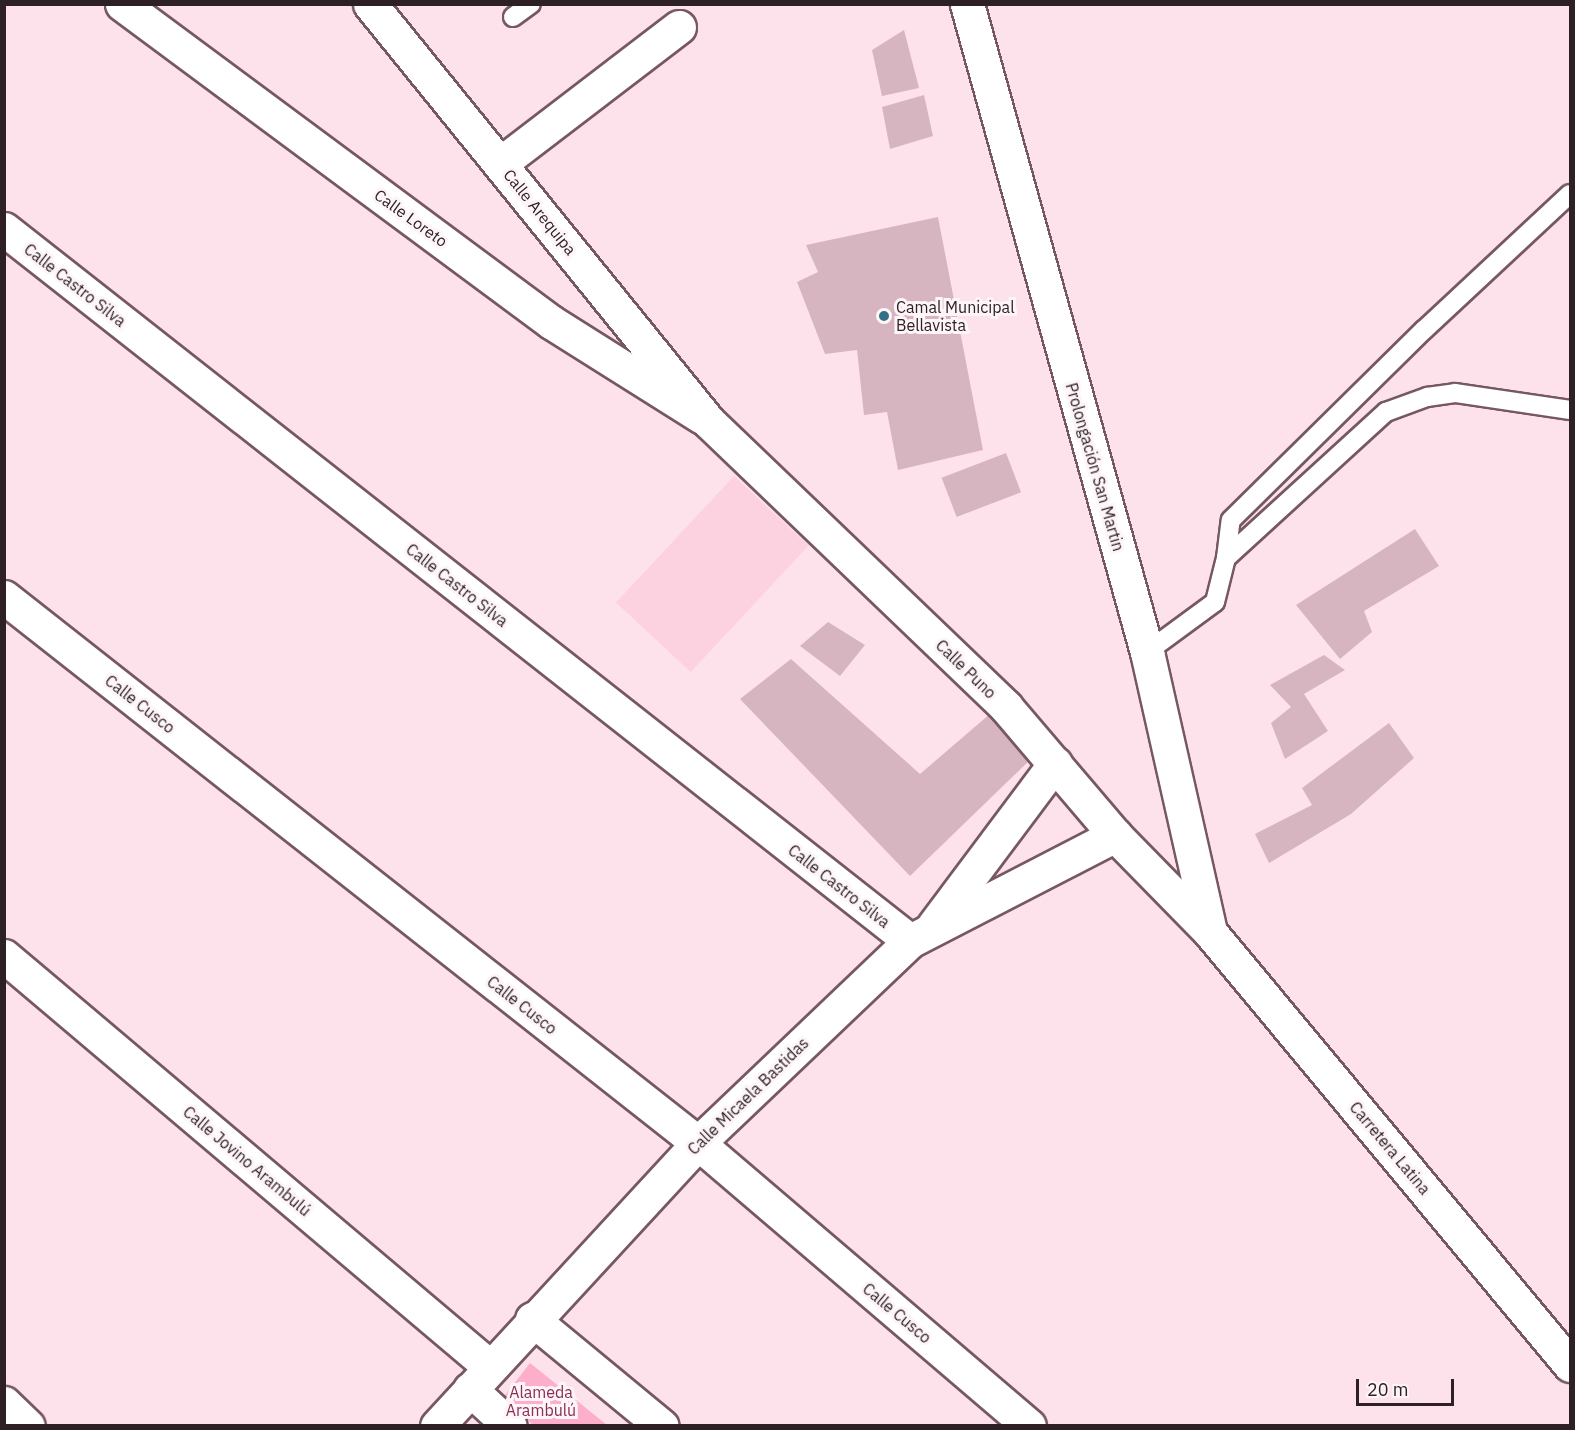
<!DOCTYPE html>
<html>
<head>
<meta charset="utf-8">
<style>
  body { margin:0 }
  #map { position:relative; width:1575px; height:1430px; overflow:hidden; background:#fee2eb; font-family:"IBM Plex Sans",sans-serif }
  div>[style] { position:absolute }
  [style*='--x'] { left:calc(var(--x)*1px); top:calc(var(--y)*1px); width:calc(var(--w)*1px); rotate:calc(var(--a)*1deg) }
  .built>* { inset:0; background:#fcd1e0; transform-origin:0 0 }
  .green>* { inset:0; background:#fdaecb }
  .building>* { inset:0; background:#d7b5c0; transform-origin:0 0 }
  .roads { filter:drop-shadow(2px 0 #765863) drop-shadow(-2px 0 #765863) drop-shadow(0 2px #765863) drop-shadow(0 -2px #765863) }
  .lane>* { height:18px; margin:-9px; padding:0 9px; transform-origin:9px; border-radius:9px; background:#fff }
  .street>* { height:33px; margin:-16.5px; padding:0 16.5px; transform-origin:16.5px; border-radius:16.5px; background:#fff }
  .secondary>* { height:33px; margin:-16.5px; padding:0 16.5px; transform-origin:16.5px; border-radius:16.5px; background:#fff }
  .dots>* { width:16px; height:16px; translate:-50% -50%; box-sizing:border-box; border:3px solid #fdf5f8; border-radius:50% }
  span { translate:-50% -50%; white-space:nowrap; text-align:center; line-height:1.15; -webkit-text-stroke:6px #fdf5f8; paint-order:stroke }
  .street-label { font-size:16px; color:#2e2126 }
  .poi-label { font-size:16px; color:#2e2126 }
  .left { translate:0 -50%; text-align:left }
  .park-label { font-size:16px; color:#892d56 }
  .frame { position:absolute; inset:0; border:6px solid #2e2126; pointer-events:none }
  .scale { position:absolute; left:1356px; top:1379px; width:98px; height:27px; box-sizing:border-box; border:3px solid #2e2126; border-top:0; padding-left:8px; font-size:18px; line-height:21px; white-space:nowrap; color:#2e2126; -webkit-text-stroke:4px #fdf5f8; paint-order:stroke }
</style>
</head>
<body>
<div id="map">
  <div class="built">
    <div style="left:734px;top:476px;width:102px;height:173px;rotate:43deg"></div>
  </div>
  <div class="green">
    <div style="clip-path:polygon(530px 1363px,607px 1425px,533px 1425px,503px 1398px)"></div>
  </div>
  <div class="building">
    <div style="clip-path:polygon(904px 30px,919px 88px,882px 96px,872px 50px)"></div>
    <div style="clip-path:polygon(924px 95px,933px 136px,890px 149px,882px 107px)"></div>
    <div style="clip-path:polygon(938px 217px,983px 450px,898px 470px,887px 412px,864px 415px,857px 350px,825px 354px,797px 282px,818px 272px,806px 245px)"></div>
    <div style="left:1006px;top:453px;width:42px;height:69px;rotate:69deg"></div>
    <div style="clip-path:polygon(1415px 529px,1439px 566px,1364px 611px,1372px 632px,1340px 659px,1296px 605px)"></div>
    <div style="clip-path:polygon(828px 622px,865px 645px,840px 676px,800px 646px)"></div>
    <div style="clip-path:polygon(1324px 655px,1345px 670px,1304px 694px,1328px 731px,1285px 759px,1271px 723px,1291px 707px,1270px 685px)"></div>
    <div style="clip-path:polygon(791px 659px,920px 774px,998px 707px,1031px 759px,910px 876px,740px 699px)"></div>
    <div style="clip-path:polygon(1389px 723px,1414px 758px,1351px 814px,1269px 863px,1255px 834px,1312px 805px,1302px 788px)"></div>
  </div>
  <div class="roads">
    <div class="lane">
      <div style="--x:513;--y:17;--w:22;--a:-36"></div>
      <div style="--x:1226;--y:558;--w:38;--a:-83"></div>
      <div style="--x:1231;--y:520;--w:272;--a:-44.6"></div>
      <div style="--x:1425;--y:329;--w:198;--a:-43"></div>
      <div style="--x:1147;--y:652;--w:84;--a:-36.3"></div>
      <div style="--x:1215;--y:602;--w:45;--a:-76"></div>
      <div style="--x:1226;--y:558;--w:217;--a:-42.4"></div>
      <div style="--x:1386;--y:412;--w:44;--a:-20.1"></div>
      <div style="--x:1427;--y:397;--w:28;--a:-8"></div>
      <div style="--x:1455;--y:393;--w:116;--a:8.4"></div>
    </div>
    <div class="street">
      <div style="--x:122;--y:4;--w:534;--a:36.55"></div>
      <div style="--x:551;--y:322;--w:178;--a:32.2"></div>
      <div style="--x:501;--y:163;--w:224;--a:-37.4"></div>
      <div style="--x:4;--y:229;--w:1152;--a:38.16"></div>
      <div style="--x:4;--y:597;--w:883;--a:38.19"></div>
      <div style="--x:698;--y:1143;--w:435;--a:40.5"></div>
      <div style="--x:934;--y:925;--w:202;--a:-53.2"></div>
      <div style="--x:4;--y:956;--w:636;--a:40.22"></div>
      <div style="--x:532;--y:1319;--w:168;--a:39.5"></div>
      <div style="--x:470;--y:1389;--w:54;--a:42.8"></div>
      <div style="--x:4;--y:1403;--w:33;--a:44"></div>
      <div style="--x:437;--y:1426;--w:385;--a:-47.3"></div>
      <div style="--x:698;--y:1143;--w:293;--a:-43.6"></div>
      <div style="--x:910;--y:941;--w:231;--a:-27.3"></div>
    </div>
    <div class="secondary">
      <div style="--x:370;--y:4;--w:537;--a:50.97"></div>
      <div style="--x:708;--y:421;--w:413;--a:43.8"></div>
      <div style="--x:1006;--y:707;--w:168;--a:49.6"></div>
      <div style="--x:1115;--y:835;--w:136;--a:45.6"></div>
      <div style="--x:1210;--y:932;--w:563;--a:50.26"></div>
      <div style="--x:967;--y:4;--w:673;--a:74.48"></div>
      <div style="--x:1147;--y:652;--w:287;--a:77.3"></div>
    </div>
  </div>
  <div class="dots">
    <div style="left:884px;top:316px;background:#327186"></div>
  </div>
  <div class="street-label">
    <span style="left:540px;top:212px;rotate:51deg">Calle Arequipa</span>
    <span style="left:411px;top:218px;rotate:36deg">Calle Loreto</span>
    <span style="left:75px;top:285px;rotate:38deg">Calle Castro Silva</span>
    <span style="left:1095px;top:467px;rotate:74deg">Prolongación San Martin</span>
    <span style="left:457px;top:585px;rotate:38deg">Calle Castro Silva</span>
    <span style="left:966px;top:669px;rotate:44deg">Calle Puno</span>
    <span style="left:140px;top:704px;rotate:38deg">Calle Cusco</span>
    <span style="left:839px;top:886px;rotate:38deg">Calle Castro Silva</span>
    <span style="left:522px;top:1005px;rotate:38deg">Calle Cusco</span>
    <span style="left:748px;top:1096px;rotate:-44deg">Calle Micaela Bastidas</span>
    <span style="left:1390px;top:1148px;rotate:50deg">Carretera Latina</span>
    <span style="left:247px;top:1161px;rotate:40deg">Calle Jovino Arambulú</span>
    <span style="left:897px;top:1313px;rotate:40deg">Calle Cusco</span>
  </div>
  <div class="poi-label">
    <span class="left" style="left:896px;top:316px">Camal Municipal<br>Bellavista</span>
  </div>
  <div class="park-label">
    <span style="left:541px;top:1401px">Alameda<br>Arambulú</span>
  </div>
  <div class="frame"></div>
  <div class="scale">20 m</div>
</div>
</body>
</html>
